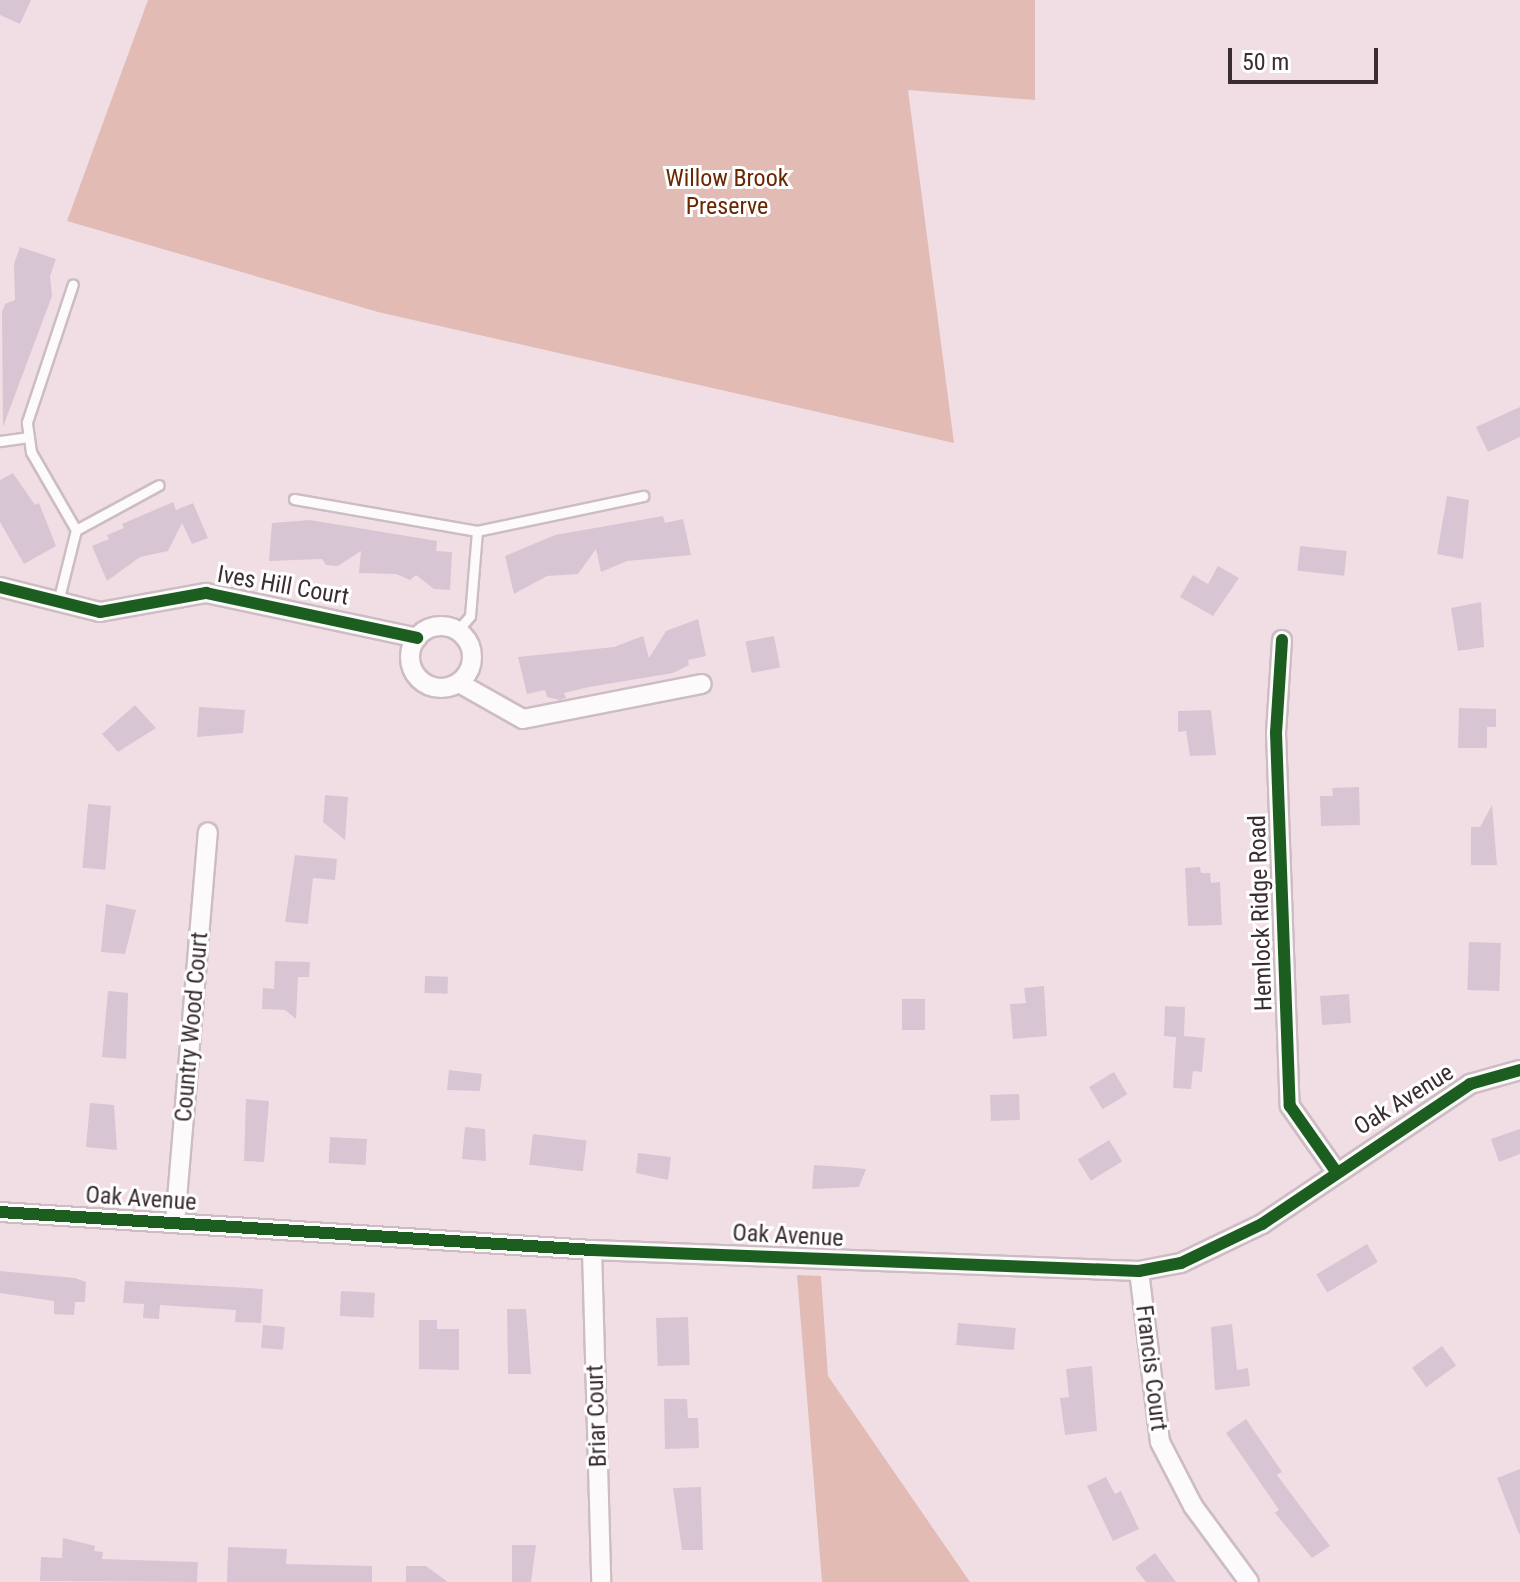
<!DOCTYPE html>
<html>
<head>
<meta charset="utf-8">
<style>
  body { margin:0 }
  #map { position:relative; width:1520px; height:1582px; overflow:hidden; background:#f1dee5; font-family:"Roboto Condensed",sans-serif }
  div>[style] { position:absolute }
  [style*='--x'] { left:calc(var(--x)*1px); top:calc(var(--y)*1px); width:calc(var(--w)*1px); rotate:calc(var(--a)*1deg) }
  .green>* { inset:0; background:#e2bcb4 }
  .building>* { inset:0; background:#d8c5d3; transform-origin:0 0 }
  .roads { filter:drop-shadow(2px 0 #ccbdc3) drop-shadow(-2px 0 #ccbdc3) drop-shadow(0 2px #ccbdc3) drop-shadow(0 -2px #ccbdc3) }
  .lane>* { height:9px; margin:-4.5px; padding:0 4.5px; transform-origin:4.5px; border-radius:4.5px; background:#fdfafb }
  .street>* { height:18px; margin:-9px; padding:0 9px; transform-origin:9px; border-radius:9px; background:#fdfafb }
  .street>.ring { margin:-9px; padding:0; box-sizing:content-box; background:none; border:18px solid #fdfafb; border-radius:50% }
  .cycleway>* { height:12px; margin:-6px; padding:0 6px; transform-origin:6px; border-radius:6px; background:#1b5e20 }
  span { translate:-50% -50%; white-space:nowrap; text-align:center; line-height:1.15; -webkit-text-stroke:6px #fff; paint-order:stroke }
  .park-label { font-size:24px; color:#6a2501 }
  .street-label { font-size:24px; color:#3a2d32 }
  .scale { position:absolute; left:1228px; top:48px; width:150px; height:36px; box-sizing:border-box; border:4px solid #3a2d32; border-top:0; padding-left:10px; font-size:24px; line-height:28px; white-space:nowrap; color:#3a2d32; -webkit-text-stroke:6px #fff; paint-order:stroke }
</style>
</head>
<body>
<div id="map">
  <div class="green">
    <div style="clip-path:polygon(148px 0,1035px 0,1035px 100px,908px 90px,954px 443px,378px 312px,67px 221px)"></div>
    <div style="clip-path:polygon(797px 1275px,821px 1276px,828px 1376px,970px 1582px,822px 1582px)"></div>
  </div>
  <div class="building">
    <div style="clip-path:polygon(0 0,31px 0,20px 24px,0 15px)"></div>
    <div style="clip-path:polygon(20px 247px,56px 259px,50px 276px,52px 296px,3px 427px,2px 312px,5px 304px,15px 300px,14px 264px)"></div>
    <div style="clip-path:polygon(1520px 407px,1520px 437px,1488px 452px,1476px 427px)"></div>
    <div style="clip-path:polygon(13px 473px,35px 505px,39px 503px,56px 546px,24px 564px,0 522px,0 480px)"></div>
    <div style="clip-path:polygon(1447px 496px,1469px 500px,1463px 559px,1437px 554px)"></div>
    <div style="clip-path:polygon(173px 502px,176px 510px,193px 503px,208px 538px,192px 544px,182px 523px,168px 551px,140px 557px,107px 581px,92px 546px,109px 539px,107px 535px,124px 528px,122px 524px)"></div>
    <div style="clip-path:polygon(663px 516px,665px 523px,683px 519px,691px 555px,627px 561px,601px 572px,596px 549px,578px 574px,547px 576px,514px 594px,505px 556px,555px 535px)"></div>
    <div style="clip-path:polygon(310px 520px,437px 541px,436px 551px,452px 552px,450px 590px,434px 589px,416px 575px,410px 580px,396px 574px,359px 573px,361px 551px,338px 566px,326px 565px,322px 559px,269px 561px,272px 523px)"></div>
    <div style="left:1300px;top:546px;width:47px;height:25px;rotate:6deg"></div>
    <div style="clip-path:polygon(1218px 566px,1239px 578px,1213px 616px,1180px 597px,1193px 575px,1208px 584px)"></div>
    <div style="clip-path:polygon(1481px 602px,1484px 647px,1458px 651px,1451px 608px)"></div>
    <div style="clip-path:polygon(698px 619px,706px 656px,688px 660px,689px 665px,673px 673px,589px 687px,564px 693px,566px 698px,560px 700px,547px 697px,545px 690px,527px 694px,518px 657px,614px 647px,643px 636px,649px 658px,666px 631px)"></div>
    <div style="left:774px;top:636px;width:32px;height:29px;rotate:79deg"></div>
    <div style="clip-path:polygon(135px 705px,156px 728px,118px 752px,102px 734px)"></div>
    <div style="clip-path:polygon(199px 707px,245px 710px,243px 733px,197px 737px)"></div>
    <div style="clip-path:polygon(1459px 708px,1496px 709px,1496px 727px,1487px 727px,1487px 748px,1458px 748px)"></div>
    <div style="clip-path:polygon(1211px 710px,1216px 755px,1190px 756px,1186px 731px,1178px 732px,1178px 711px)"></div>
    <div style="clip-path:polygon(1359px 787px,1360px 825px,1321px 826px,1320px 796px,1333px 796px,1332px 788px)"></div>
    <div style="clip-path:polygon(325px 795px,348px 797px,345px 840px,323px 822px)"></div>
    <div style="left:88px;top:804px;width:23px;height:64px;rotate:5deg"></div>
    <div style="clip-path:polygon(1492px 805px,1497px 865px,1471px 865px,1471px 827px,1480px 827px)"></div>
    <div style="clip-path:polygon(295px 855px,337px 859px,335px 880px,313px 878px,308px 924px,285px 922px)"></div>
    <div style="clip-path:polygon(1200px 867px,1201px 873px,1210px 873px,1211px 883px,1220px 882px,1222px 925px,1188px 926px,1185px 868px)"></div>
    <div style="clip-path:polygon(106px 904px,136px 910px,125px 954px,101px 952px)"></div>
    <div style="left:1469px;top:942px;width:32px;height:48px;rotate:2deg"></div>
    <div style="clip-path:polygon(275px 961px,310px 962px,309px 977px,298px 977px,296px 1019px,285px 1010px,262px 1009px,263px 988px,274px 989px)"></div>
    <div style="left:425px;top:976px;width:23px;height:17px;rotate:2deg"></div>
    <div style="clip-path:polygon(1044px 986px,1047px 1036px,1013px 1039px,1010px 1004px,1026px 1003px,1024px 988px)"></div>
    <div style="clip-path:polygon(108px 991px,128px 993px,126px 1059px,102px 1057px)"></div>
    <div style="left:1349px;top:994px;width:29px;height:29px;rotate:86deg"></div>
    <div style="left:902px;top:999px;width:23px;height:31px"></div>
    <div style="clip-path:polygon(1165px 1006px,1185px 1007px,1184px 1036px,1205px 1038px,1202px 1072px,1193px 1071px,1191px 1089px,1173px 1088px,1176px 1037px,1164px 1036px)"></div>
    <div style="clip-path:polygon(449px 1070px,482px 1074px,480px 1091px,447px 1090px)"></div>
    <div style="left:1114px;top:1072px;width:26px;height:29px;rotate:59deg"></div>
    <div style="left:1019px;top:1094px;width:26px;height:29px;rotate:88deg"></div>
    <div style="clip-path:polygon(246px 1099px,269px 1101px,264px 1162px,244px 1161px)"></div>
    <div style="clip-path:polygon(90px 1103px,114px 1105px,117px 1150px,86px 1147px)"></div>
    <div style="clip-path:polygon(465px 1127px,485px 1129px,486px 1161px,462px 1159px)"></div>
    <div style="clip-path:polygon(1520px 1129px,1520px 1154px,1499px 1162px,1491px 1139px)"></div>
    <div style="left:533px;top:1134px;width:54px;height:31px;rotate:7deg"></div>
    <div style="left:330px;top:1137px;width:37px;height:26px;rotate:3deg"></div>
    <div style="left:1109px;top:1140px;width:25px;height:37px;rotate:58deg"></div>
    <div style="clip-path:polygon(638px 1153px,671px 1157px,668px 1180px,636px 1173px)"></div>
    <div style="clip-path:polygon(814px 1165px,846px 1167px,866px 1169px,859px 1187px,812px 1189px)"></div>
    <div style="left:1367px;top:1244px;width:21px;height:59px;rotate:59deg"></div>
    <div style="clip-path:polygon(0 1271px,75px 1278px,86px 1282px,85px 1302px,75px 1302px,74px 1315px,54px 1314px,54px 1301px,0 1293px)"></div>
    <div style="clip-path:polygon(125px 1281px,263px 1289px,261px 1323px,235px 1322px,236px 1310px,160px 1305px,159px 1319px,143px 1318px,144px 1304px,123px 1303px)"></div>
    <div style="left:341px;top:1291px;width:34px;height:25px;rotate:3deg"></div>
    <div style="clip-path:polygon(507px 1309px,526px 1309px,531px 1374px,508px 1374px)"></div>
    <div style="left:688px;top:1317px;width:48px;height:32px;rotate:88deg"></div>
    <div style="clip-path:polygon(419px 1320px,437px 1320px,437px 1329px,459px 1329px,459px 1370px,419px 1369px)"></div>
    <div style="left:958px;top:1323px;width:58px;height:22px;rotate:5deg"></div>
    <div style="clip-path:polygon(1232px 1324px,1237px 1370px,1248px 1368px,1250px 1386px,1215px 1390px,1211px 1327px)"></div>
    <div style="left:263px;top:1325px;width:22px;height:23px;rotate:5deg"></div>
    <div style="left:1442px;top:1346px;width:24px;height:37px;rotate:54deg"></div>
    <div style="clip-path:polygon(1092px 1366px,1097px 1431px,1065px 1435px,1060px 1398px,1069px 1397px,1066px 1369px)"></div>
    <div style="clip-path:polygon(664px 1399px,687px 1399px,688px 1418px,698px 1418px,699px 1448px,665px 1449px)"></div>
    <div style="clip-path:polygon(1246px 1419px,1282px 1472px,1277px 1475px,1330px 1546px,1312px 1558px,1275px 1513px,1279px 1510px,1226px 1433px)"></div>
    <div style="clip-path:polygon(1520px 1469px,1520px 1534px,1519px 1534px,1497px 1478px)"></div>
    <div style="clip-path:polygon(1106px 1477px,1115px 1494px,1121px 1491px,1139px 1529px,1113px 1541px,1087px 1486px)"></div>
    <div style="clip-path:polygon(701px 1487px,703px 1550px,682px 1550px,673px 1488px)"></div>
    <div style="clip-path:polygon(63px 1538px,95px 1546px,94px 1551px,103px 1552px,102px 1559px,198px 1562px,197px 1582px,40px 1581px,41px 1557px,62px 1558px)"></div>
    <div style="clip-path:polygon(512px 1545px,536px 1545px,531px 1582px,512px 1582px)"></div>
    <div style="clip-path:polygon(228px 1547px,287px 1549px,286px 1564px,372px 1566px,372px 1582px,227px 1582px)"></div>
    <div style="clip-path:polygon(1155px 1553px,1176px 1582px,1146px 1582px,1135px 1568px)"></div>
    <div style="clip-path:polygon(406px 1566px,426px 1566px,448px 1582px,406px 1582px)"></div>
  </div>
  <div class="roads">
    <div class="lane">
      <div style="--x:0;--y:441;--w:29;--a:-8"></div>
      <div style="--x:294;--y:499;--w:186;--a:9.9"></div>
      <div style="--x:477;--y:531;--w:85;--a:94.7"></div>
      <div style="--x:470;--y:616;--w:20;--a:131"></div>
      <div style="--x:76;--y:530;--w:94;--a:-28.5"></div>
      <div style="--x:477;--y:531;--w:170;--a:-11.9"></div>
      <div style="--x:58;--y:602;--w:74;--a:-76"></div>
      <div style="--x:76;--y:530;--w:90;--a:-120"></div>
      <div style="--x:31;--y:452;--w:30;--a:-98"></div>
      <div style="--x:27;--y:422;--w:145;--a:-71.6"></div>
    </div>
    <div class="street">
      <div style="--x:0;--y:587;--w:103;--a:14"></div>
      <div style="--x:100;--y:612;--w:108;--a:-10.2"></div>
      <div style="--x:206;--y:593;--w:216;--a:12"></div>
      <div class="ring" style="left:410px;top:626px;width:44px;height:44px"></div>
      <div style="--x:1282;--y:640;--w:93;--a:93.7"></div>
      <div style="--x:1276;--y:733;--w:373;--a:87.9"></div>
      <div style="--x:1290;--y:1106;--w:78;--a:54.9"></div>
      <div style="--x:459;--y:683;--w:73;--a:29.4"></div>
      <div style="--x:523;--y:719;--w:182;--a:-11.1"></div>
      <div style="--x:0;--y:1212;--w:593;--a:3.67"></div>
      <div style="--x:592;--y:1250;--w:547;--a:2.2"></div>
      <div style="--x:1139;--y:1271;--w:43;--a:-10.8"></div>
      <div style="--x:1181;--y:1263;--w:90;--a:-25.7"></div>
      <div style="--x:1262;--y:1224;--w:251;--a:-33.9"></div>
      <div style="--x:1470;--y:1084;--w:52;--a:-15.6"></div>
      <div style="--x:175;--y:1223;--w:392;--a:-85.2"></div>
      <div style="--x:592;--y:1250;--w:332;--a:88.4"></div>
      <div style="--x:1139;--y:1271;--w:172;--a:83"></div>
      <div style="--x:1160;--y:1442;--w:72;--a:62.7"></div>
      <div style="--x:1193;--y:1506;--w:94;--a:53.6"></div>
    </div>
  </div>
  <div class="cycleway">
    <div style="--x:0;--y:587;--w:103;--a:14"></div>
    <div style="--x:100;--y:612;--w:108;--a:-10.2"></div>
    <div style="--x:206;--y:593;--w:216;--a:12"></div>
    <div style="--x:1282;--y:640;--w:93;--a:93.7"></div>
    <div style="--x:1276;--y:733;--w:373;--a:87.9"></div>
    <div style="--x:1290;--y:1106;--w:78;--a:54.9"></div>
    <div style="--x:0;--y:1212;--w:593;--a:3.67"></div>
    <div style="--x:592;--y:1250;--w:547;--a:2.2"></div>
    <div style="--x:1139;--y:1271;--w:43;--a:-10.8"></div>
    <div style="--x:1181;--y:1263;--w:90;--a:-25.7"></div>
    <div style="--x:1262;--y:1224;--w:251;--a:-33.9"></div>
    <div style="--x:1470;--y:1084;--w:52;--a:-15.6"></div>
  </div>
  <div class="park-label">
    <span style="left:727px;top:193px">Willow Brook<br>Preserve</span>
  </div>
  <div class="street-label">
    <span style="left:283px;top:586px;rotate:10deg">Ives Hill Court</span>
    <span style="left:1261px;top:913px;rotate:-92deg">Hemlock Ridge Road</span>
    <span style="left:192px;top:1027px;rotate:-85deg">Country Wood Court</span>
    <span style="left:1404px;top:1100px;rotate:-32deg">Oak Avenue</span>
    <span style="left:141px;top:1199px;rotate:4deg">Oak Avenue</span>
    <span style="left:788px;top:1236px;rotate:3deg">Oak Avenue</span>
    <span style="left:1151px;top:1368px;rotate:83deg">Francis Court</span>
    <span style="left:597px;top:1416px;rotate:-92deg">Briar Court</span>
  </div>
  <div class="scale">50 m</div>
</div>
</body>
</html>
